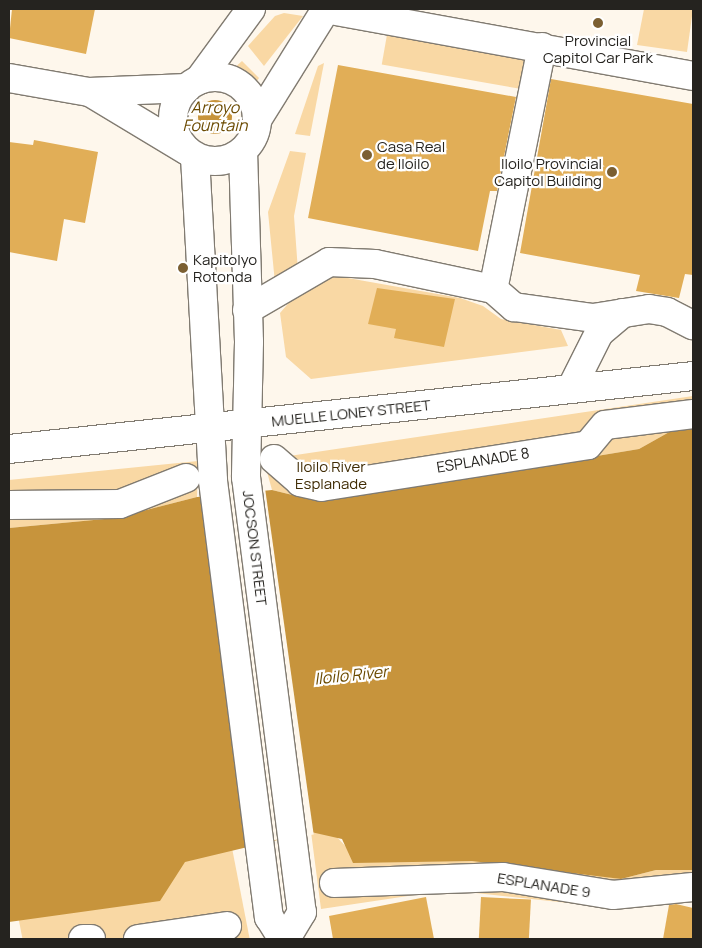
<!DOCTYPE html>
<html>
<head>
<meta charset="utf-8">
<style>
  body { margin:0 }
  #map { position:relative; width:702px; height:948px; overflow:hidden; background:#fef7ec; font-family:Manrope,sans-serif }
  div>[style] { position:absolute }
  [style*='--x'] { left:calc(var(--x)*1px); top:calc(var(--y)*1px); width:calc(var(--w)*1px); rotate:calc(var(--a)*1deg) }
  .green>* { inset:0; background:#f9d8a4; transform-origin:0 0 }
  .water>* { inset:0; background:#c7943c }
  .round { border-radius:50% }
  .pier>* { inset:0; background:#fef7ec; transform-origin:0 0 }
  .building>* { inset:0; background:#e1ae57; transform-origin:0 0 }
  .roads { filter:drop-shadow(1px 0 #817b71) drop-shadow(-1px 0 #817b71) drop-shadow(0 1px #817b71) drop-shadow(0 -1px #817b71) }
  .minor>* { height:28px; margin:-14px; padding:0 14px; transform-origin:14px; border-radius:14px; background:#fff }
  .major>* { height:28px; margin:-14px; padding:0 14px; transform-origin:14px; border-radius:14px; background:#fff }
  .highway>* { height:28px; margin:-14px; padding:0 14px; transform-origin:14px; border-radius:14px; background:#fff }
  .highway>.ring { margin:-14px; padding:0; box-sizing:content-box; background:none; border:28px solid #fff; border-radius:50% }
  .dots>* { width:14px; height:14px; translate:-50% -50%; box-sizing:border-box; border:2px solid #fff; border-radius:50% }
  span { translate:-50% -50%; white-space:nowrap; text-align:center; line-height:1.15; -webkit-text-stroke:4.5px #fff; paint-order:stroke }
  .poi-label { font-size:15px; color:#25231f }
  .left { translate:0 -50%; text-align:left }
  .right { translate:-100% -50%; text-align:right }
  .street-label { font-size:15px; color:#25231f }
  .park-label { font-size:15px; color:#402c05 }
  .water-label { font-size:16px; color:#6b4a01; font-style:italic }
  .frame { position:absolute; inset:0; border:10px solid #25231f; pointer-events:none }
</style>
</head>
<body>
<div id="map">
  <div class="green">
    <div style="clip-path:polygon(644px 9px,693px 9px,687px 52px,637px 45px)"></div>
    <div style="clip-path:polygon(284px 13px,303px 16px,264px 66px,248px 46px,275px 16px)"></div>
    <div style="left:388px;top:29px;width:142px;height:36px;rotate:10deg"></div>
    <div style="clip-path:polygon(242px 61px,259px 78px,252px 88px,231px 71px)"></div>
    <div style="clip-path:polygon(324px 63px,310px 136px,295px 134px,318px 66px)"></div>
    <div style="clip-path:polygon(290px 151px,306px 153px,294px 216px,298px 271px,275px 283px,268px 212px)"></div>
    <div style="clip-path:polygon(331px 275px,460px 298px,483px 306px,501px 319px,561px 330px,568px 346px,311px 379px,286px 357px,280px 313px,305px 284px)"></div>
    <div style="clip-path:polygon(693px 396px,693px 424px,680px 426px,639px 449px,321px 502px,272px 490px,267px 472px,289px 456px)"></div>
    <div style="clip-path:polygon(198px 461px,197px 497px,115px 518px,9px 528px,9px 480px)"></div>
    <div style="clip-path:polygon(311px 832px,334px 834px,350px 851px,371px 840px,621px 879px,656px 870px,693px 870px,693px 902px,669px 900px,624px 909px,448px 890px,321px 909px)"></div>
    <div style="left:232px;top:848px;width:93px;height:223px;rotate:79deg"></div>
  </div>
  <div class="water">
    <div class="round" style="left:198px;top:100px;width:34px;height:34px"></div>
    <div style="clip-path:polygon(693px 424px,693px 870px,656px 870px,621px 879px,472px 861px,353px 863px,342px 839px,311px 832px,185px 862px,160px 901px,9px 922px,9px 528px,115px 518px,197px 497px,272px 490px,321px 502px,639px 449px,680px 426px)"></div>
  </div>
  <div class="pier">
    <div style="left:265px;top:488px;width:350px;height:62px;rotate:82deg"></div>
  </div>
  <div class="building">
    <div style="clip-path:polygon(12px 9px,95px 9px,86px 54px,9px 38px)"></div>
    <div style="clip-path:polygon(338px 65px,516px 97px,497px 191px,490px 191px,478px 251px,308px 218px)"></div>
    <div style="clip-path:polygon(551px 79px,693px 104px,693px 275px,685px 274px,679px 298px,636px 291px,640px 275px,520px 253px)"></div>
    <div style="clip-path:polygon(34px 140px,98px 152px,85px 223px,64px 219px,57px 261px,9px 252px,9px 142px,33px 145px)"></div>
    <div style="clip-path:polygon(377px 288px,455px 299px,444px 347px,394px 338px,396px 329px,368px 324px)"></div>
    <div style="clip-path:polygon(426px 897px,434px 939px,333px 939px,329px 916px)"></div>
    <div style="left:481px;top:897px;width:50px;height:42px;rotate:3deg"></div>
    <div style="clip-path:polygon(676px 904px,693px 908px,693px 939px,663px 939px,669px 905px)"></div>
  </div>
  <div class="roads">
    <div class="minor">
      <div style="--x:325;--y:9;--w:374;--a:10.3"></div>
      <div style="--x:542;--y:47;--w:247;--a:101.4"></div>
      <div style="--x:493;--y:289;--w:28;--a:41"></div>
      <div style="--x:514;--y:307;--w:80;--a:7.9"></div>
      <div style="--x:593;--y:318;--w:57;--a:-9.1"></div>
      <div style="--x:649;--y:309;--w:18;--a:9"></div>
      <div style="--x:667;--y:312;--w:29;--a:27"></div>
      <div style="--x:247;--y:310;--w:95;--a:-30.3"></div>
      <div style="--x:329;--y:262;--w:46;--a:2.5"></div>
      <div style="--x:375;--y:264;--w:121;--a:12"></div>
      <div style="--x:571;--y:389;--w:63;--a:-63.4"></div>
      <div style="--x:599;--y:333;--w:31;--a:-40"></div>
      <div style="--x:274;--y:459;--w:35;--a:41"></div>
      <div style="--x:300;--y:482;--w:22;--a:13"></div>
      <div style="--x:321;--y:487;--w:270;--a:-8.9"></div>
      <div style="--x:588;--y:445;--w:26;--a:-50"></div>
      <div style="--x:605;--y:425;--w:89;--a:-7.1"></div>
      <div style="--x:9;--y:505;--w:111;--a:-0.5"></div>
      <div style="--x:120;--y:504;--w:71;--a:-21.5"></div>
      <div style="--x:334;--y:883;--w:169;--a:-2"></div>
      <div style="--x:503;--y:877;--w:111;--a:9.3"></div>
      <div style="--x:613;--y:895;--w:80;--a:-5.7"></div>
      <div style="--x:83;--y:939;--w:8;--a:0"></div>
      <div style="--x:138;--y:939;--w:90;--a:-8.3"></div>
    </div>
    <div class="major">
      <div style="--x:9;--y:78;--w:81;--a:9.9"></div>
      <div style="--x:89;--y:92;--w:98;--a:-2.3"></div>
      <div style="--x:93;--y:94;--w:109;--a:31.1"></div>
      <div style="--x:243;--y:151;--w:191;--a:88.2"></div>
      <div style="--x:249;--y:342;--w:135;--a:91.3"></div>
      <div style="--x:246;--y:477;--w:439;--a:82.7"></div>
      <div style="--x:302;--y:912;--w:31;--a:121"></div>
      <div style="--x:195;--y:157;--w:324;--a:86.8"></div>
      <div style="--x:213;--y:481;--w:440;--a:82.7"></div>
      <div style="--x:269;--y:917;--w:26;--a:58"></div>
      <div style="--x:9;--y:449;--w:688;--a:-6.09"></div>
    </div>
    <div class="highway">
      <div class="ring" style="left:173px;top:77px;width:56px;height:56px"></div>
      <div style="--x:199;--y:80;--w:88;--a:-53.8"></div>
      <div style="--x:257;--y:120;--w:131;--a:-58.1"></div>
    </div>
  </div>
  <div class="dots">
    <div style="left:598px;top:23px;background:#7b5f32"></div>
    <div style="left:367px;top:155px;background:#7b5f32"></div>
    <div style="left:612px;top:172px;background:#7b5f32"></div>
    <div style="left:183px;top:268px;background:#7b5f32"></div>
  </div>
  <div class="poi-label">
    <span style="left:598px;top:49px">Provincial<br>Capitol Car Park</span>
    <span class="left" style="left:377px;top:155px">Casa Real<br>de Iloilo</span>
    <span class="right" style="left:602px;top:172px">Iloilo Provincial<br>Capitol Building</span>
    <span class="left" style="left:193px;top:268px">Kapitolyo<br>Rotonda</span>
  </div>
  <div class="street-label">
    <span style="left:351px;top:413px;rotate:-6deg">MUELLE LONEY STREET</span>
    <span style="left:483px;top:460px;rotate:-9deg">ESPLANADE 8</span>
    <span style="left:255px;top:548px;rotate:83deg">JOCSON STREET</span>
    <span style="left:544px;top:885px;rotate:9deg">ESPLANADE 9</span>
  </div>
  <div class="park-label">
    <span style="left:331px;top:475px">Iloilo River<br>Esplanade</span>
  </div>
  <div class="water-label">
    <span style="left:215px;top:116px">Arroyo<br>Fountain</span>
    <span style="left:351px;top:675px;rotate:-6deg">Iloilo River</span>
  </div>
  <div class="frame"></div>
</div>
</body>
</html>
